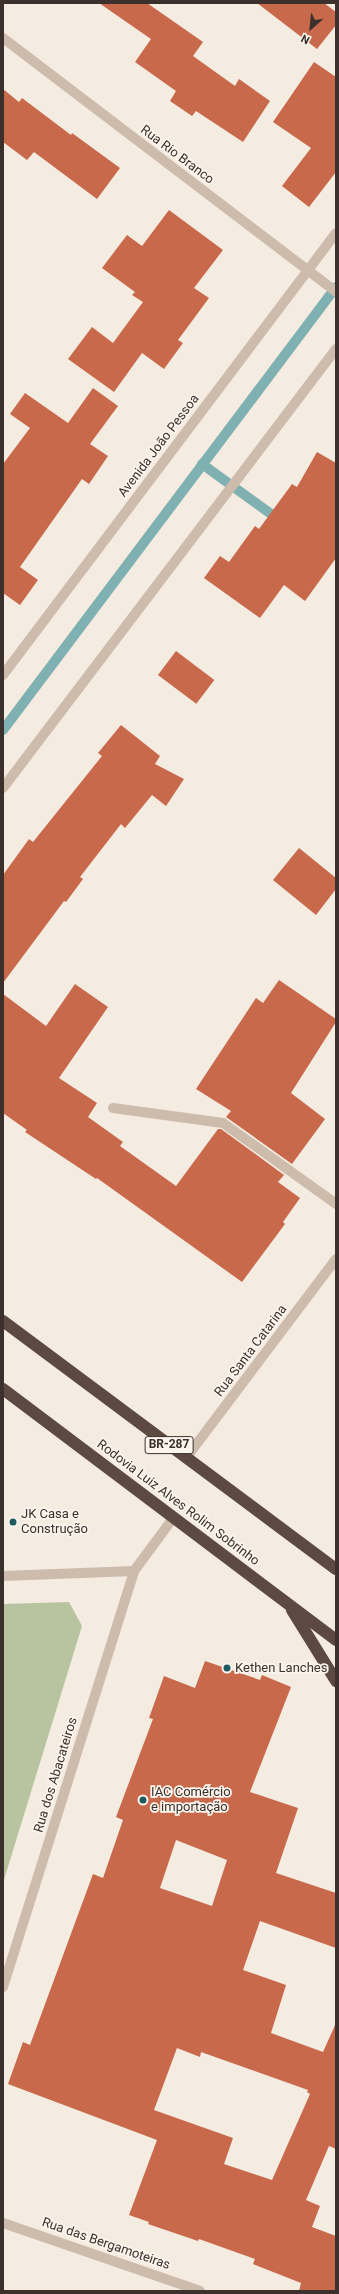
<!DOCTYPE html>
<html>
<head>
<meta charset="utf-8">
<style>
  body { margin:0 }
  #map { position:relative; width:339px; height:2294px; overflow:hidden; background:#f4ebe1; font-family:Roboto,sans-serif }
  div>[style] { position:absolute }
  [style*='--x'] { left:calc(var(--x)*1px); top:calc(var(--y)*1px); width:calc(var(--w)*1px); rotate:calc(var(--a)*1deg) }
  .green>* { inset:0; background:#b8c4a0 }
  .stream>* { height:10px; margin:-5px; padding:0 5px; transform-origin:5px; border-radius:5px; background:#7fb0b2 }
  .building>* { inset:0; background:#c8694b; transform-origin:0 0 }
  .minor>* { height:10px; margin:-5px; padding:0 5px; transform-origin:5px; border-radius:5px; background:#cdbbac }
  .highway>* { height:12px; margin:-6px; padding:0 6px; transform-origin:6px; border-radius:6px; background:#5c4a42 }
  .dots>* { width:11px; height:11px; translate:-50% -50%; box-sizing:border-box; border:2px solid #fbf5ee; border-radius:50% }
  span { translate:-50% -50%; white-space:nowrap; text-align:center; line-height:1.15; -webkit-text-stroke:3.5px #fbf5ee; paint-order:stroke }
  .shield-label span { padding:1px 3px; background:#fbf5ee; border:1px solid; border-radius:3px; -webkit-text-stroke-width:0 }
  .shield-label { font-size:12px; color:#3b302b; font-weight:700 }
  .street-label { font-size:13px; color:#3b302b }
  .poi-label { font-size:13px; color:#3b302b }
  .left { translate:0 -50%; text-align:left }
  .frame { position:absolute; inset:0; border:4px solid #3b302b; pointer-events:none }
  .north { position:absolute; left:291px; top:8px; width:40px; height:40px; -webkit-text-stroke:3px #fbf5ee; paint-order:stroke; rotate:207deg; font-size:11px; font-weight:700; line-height:16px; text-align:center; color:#3b302b }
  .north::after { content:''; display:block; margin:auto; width:14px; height:18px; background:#3b302b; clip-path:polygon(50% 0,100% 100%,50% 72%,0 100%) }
</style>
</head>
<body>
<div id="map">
  <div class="green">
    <div style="clip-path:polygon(69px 1602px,82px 1626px,3px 1883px,3px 1604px)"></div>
  </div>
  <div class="stream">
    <div style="--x:202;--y:464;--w:99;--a:35.9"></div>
    <div style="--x:3;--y:730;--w:554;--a:-53.07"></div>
  </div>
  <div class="building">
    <div style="clip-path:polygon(99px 3px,147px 3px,203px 42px,193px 56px,235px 86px,239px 79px,270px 101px,243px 142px,196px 111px,192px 116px,170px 101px,176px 91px,135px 62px,151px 39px)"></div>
    <div style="clip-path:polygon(257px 3px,324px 3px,336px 12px,336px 25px,317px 49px)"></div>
    <div style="clip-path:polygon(314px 62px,336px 77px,336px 172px,309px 207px,282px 186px,311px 148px,273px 122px)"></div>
    <div style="clip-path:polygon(3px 89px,19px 102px,22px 98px,71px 135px,72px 133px,120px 168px,97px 199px,34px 152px,27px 160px,3px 142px)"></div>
    <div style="clip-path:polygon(169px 210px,223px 250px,194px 288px,209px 298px,178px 340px,183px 343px,164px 369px,142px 353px,114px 392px,68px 359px,92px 327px,113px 343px,143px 302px,132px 295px,135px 292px,102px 268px,127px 235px,142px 246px)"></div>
    <div style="clip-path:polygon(93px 388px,118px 406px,90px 444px,108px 456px,89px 484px,82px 479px,20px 567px,38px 580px,20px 605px,3px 593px,3px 464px,30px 428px,10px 414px,25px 393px,68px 423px)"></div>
    <div style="clip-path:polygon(317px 452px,336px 463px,336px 558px,305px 601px,284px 585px,260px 618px,204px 578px,220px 556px,229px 562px,255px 526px,259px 529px,292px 484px,297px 487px)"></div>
    <div style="left:176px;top:651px;width:48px;height:30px;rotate:37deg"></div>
    <div style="clip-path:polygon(121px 725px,160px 756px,155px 764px,184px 779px,166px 806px,152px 795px,125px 828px,121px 824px,80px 877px,83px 879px,66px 902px,64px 901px,3px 983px,3px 875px,29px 839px,33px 842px,102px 756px,98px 753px)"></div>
    <div style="clip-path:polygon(299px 848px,336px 878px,336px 889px,316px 915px,273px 880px)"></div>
    <div style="clip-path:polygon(279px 980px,336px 1019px,336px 1022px,291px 1093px,325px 1119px,292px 1164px,226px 1117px,231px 1111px,196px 1089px,256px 998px,263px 1003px)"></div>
    <div style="clip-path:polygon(75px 984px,108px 1007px,59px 1078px,97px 1103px,88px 1117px,123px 1142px,120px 1146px,176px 1186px,218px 1129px,221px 1129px,284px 1175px,278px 1182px,300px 1198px,283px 1222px,285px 1224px,242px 1282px,97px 1178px,96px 1179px,25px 1132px,27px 1130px,3px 1113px,3px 994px,46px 1026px)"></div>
    <div style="clip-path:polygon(evenodd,205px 1661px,260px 1680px,262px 1675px,291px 1687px,250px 1792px,298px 1808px,276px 1873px,336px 1893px,336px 1948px,260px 1921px,243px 1970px,286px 1985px,271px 2033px,323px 2052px,336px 2023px,336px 2149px,329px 2146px,306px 2200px,320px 2206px,312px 2227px,336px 2236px,336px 2291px,299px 2291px,301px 2283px,253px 2264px,255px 2259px,199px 2239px,198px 2241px,148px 2224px,149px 2222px,129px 2215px,157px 2140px,8px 2084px,23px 2042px,30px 2045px,93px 1874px,103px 1878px,123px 1820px,116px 1817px,153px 1719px,149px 1718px,164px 1676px,195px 1688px,205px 1661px,176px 1840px,227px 1860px,212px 1906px,160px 1888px,176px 1840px,205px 1661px,177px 2048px,200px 2057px,201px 2052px,308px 2090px,307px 2092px,310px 2094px,272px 2180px,224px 2164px,233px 2138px,154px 2110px,177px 2048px)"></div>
  </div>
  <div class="minor">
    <div style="--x:3;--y:38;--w:419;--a:37.3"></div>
    <div style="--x:3;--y:675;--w:553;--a:-53.01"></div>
    <div style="--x:3;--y:788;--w:551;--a:-52.82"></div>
    <div style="--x:113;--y:1108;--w:111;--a:7.8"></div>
    <div style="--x:223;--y:1123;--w:139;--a:35.6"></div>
    <div style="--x:186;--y:1458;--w:249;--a:-53"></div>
    <div style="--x:3;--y:1576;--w:131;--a:-2.2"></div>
    <div style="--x:3;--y:1987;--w:436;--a:-72.5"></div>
    <div style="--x:134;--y:1571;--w:67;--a:-53.5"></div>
    <div style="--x:3;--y:2223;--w:208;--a:19"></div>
  </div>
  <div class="highway">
    <div style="--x:3;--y:1321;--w:415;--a:36.7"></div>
    <div style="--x:3;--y:1389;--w:417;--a:37"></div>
    <div style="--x:292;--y:1610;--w:84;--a:58.2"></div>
  </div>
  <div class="dots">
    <div style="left:13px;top:1522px;background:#1f5a5e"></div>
    <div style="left:227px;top:1668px;background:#1f5a5e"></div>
    <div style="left:143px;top:1800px;background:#1f5a5e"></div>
  </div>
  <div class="shield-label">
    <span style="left:169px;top:1445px">BR-287</span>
  </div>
  <div class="street-label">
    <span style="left:177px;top:155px;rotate:37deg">Rua Rio Branco</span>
    <span style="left:159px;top:446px;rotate:-53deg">Avenida João Pessoa</span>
    <span style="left:251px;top:1351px;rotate:-53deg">Rua Santa Catarina</span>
    <span style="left:178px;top:1503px;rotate:37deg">Rodovia Luiz Alves Rolim Sobrinho</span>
    <span style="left:56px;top:1775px;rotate:-73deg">Rua dos Abacateiros</span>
    <span style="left:106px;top:2244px;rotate:19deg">Rua das Bergamoteiras</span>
  </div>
  <div class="poi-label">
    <span class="left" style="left:21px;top:1522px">JK Casa e<br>Construção</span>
    <span class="left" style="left:235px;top:1668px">Kethen Lanches</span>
    <span class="left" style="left:151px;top:1800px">IAC Comércio<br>e importação</span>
  </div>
  <div class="frame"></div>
  <div class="north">N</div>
</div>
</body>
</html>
